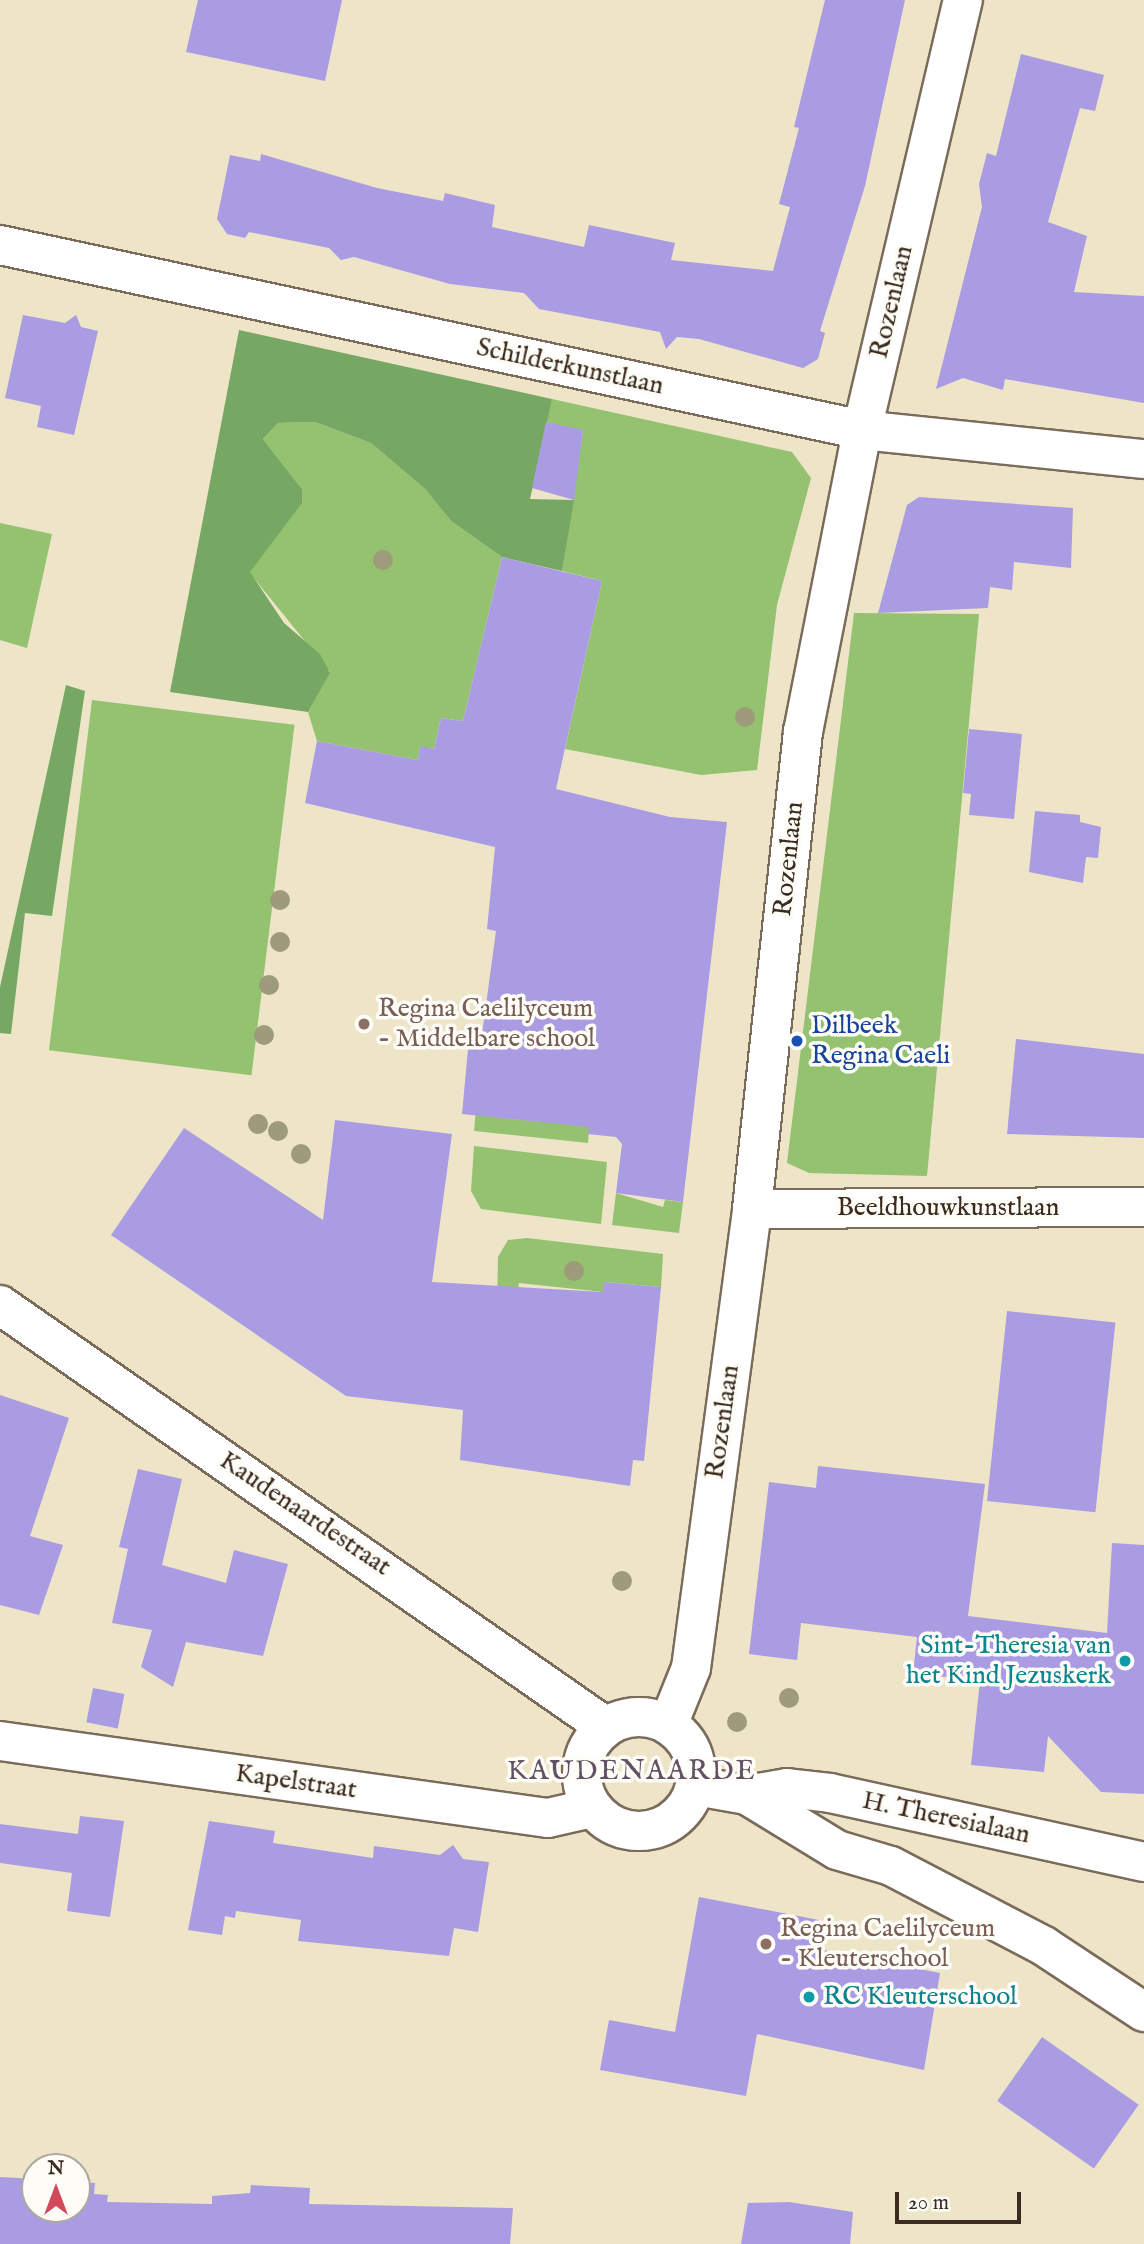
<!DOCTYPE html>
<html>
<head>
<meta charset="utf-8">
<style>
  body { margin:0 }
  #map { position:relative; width:1144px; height:2244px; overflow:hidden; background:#eee4c8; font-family:"IM FELL English",serif }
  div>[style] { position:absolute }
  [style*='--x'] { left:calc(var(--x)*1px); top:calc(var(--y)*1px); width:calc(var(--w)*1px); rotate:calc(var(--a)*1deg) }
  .green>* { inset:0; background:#94c271; transform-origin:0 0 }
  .forest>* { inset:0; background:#77a863 }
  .building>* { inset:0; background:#a99ce3; transform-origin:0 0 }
  .roads { filter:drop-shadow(2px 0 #7a6b5a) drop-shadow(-2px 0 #7a6b5a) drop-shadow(0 2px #7a6b5a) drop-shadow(0 -2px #7a6b5a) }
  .minor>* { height:38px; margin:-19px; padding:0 19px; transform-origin:19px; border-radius:19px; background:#fff }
  .minor>.ring { margin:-19px; padding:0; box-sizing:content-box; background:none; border:38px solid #fff; border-radius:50% }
  .trees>* { width:20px; height:20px; margin:-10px; border-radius:50%; background:#9d9b7a }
  .dots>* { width:19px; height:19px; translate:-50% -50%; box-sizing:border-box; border:4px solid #fdfcf7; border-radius:50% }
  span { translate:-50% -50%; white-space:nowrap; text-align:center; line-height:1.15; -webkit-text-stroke:7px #fdfcf7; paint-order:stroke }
  .street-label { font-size:26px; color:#3b2a1e }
  .education-label { font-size:26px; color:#785e54 }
  .left { translate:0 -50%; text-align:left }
  .transit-label { font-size:26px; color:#164399 }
  .culture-label { font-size:26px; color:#0d838f }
  .right { translate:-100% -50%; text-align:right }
  .neighbourhood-label { font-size:28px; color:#625263; letter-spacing:2px }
  .north { position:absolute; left:21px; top:2153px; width:70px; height:70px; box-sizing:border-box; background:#fdfcf7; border:2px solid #afa8a0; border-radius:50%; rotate:0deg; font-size:19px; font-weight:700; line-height:28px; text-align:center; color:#3b2a1e }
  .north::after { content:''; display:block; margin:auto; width:24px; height:32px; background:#d1495b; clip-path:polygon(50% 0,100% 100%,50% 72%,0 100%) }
  .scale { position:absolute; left:895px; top:2192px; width:126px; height:32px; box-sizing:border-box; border:4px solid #3b2a1e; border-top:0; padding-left:9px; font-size:21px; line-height:24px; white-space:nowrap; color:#3b2a1e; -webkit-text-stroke:5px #fdfcf7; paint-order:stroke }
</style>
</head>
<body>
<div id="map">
  <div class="green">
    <div style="clip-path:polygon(552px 399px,792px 452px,811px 478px,777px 605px,757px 770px,701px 775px,565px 749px,602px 581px,562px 571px,583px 431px,546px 422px)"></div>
    <div style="clip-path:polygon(315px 422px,371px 443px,425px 489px,451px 521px,502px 557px,463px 721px,441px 718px,434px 749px,420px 747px,418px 760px,317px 741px,308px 712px,330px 672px,249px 572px,302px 489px,263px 439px,278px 423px)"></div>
    <div style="clip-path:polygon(0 523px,52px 534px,27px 648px,0 640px)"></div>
    <div style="clip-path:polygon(854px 613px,979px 614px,927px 1176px,809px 1173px,787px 1163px)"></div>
    <div style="left:92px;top:700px;width:204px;height:353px;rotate:7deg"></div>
    <div style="clip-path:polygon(477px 1097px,494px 1117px,542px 1122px,544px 1104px,590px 1120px,588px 1143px,474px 1131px)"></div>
    <div style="clip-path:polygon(474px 1146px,607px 1162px,601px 1224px,481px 1209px,471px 1191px)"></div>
    <div style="clip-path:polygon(616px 1193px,663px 1207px,665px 1200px,683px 1202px,679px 1233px,612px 1225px)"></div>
    <div style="clip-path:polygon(527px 1238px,663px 1254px,661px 1287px,605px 1282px,603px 1292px,519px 1283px,512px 1340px,497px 1304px,498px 1257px,508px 1240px)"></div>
  </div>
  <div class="forest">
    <div style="clip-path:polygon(239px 330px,552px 399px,530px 499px,574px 500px,562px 571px,502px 557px,451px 521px,425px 489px,371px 443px,315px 422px,278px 423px,263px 439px,302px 489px,302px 503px,250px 572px,284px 623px,320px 654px,330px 673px,308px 712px,170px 692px)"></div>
    <div style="clip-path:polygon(66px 685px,85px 691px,52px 916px,25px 913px,11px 1034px,0 1033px,0 987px)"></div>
  </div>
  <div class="building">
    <div style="clip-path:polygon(198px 0,342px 0,325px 81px,186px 52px)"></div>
    <div style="clip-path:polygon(825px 0,905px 0,865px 186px,820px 331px,825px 333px,818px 359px,803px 368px,699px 339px,677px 337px,666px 349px,660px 332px,539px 309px,524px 293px,450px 284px,354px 257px,341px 260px,329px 248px,249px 232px,245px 238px,227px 234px,217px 219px,230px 155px,260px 161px,261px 154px,377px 188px,443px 201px,445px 193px,495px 205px,492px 227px,584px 247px,589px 225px,675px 243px,671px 260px,773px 271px,790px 207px,779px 204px,799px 128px,794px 127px)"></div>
    <div style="clip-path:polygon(1021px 54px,1104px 75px,1095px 111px,1080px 108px,1048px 222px,1087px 236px,1074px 292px,1144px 296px,1144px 403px,1005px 379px,1003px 390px,963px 378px,936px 389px,982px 207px,979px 184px,987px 153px,996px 156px)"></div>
    <div style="clip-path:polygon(23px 315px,65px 323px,76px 315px,81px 327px,98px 331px,74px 435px,37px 427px,41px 406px,5px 398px)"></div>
    <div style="clip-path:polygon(546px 422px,583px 430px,574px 500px,532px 488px)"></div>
    <div style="clip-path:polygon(919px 497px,1073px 508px,1071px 568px,1014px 562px,1012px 590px,990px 587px,988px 608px,878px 613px,907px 505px)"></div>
    <div style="clip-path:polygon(502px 557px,602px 581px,556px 789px,670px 817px,727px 822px,683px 1202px,616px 1193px,622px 1144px,616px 1137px,588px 1134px,589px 1127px,462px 1114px,468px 1049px,480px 1049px,496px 931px,487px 929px,495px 847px,305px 803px,317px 741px,418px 760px,420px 746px,434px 749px,441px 718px,463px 721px)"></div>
    <div style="clip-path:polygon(969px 729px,1022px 734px,1014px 819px,969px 815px,971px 794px,963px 793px)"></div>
    <div style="clip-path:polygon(1035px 811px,1080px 815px,1080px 822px,1101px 827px,1098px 858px,1086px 857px,1083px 883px,1029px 872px)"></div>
    <div style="clip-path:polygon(1016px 1039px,1144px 1054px,1144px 1138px,1007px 1134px)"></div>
    <div style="clip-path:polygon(335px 1120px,452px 1134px,432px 1282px,603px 1292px,604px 1282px,661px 1287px,644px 1461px,633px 1460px,630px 1486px,460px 1460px,463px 1410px,346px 1396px,111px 1235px,184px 1128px,323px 1220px)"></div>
    <div style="left:1007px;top:1311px;width:109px;height:191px;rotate:6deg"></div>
    <div style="clip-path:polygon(0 1395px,69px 1418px,30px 1536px,63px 1545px,39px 1615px,0 1605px)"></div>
    <div style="clip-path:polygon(818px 1466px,985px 1484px,968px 1616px,1107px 1633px,1112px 1543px,1144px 1545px,1144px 1794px,1101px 1792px,1048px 1736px,1044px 1772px,971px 1765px,980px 1681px,913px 1673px,917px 1637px,801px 1623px,797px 1660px,749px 1654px,769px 1482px,816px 1488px)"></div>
    <div style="clip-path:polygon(138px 1469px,182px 1479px,162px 1565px,226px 1583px,234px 1550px,288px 1564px,263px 1656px,186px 1642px,173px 1687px,141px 1667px,152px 1630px,112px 1623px,128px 1549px,119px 1547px)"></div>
    <div style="left:93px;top:1688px;width:32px;height:35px;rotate:11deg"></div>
    <div style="clip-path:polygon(80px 1816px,124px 1821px,110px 1917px,67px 1911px,72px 1873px,0 1863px,0 1824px,78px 1834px)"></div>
    <div style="clip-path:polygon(209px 1821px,275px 1831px,273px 1843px,373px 1858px,374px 1846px,440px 1855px,453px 1845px,463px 1859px,489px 1862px,478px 1932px,454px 1928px,449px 1956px,298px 1941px,301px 1920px,236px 1911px,235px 1918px,225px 1916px,222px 1935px,188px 1930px)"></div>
    <div style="clip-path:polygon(699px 1897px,819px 1920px,814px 1948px,940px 1973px,924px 2070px,757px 2034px,746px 2096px,600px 2070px,609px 2020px,675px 2032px)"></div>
    <div style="left:1042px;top:2037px;width:118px;height:78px;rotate:35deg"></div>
    <div style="clip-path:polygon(0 2177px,35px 2179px,35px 2209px,77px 2209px,77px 2182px,95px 2183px,94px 2194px,108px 2195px,107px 2202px,212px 2204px,212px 2196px,250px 2193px,251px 2185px,310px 2188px,309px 2204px,513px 2208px,510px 2244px,0 2244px)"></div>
    <div style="clip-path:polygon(789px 2202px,853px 2212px,850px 2244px,741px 2244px,748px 2203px)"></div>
  </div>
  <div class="roads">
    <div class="minor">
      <div style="--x:0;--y:245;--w:882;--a:12.11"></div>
      <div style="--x:862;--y:430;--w:283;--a:5.9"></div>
      <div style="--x:752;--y:1209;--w:392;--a:-0.3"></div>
      <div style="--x:0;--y:1305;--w:738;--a:34.85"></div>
      <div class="ring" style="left:582px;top:1717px;width:76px;height:76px"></div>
      <div style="--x:668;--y:1725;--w:61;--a:-68"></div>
      <div style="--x:691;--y:1668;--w:463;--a:-82.4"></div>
      <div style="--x:752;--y:1209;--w:480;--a:-83.9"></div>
      <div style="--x:803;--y:732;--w:308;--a:-78.9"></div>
      <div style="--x:862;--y:430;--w:442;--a:-76.8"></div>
      <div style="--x:0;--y:1741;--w:553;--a:8"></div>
      <div style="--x:548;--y:1818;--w:45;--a:-12.8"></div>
      <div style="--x:696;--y:1786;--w:52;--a:10"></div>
      <div style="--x:747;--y:1795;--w:105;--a:31.4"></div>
      <div style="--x:837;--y:1850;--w:56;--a:16.5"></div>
      <div style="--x:891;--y:1866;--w:173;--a:27.6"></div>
      <div style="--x:1044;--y:1946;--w:120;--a:33.4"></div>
      <div style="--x:747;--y:1795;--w:41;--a:-9.9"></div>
      <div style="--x:787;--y:1788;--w:43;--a:6.6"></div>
      <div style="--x:830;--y:1793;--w:321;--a:12.4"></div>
    </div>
  </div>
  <div class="trees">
    <div style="left:383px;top:560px"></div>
    <div style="left:745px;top:717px"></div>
    <div style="left:280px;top:900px"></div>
    <div style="left:280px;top:942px"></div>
    <div style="left:269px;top:985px"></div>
    <div style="left:264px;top:1035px"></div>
    <div style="left:258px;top:1124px"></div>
    <div style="left:278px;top:1131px"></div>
    <div style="left:301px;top:1154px"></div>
    <div style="left:574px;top:1271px"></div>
    <div style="left:622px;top:1581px"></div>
    <div style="left:789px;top:1698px"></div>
    <div style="left:737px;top:1722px"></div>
  </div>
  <div class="dots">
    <div style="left:364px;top:1024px;background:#8d6e63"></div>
    <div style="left:797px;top:1041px;background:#1a4fb4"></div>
    <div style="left:1125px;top:1661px;background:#0f9aa8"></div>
    <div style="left:766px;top:1944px;background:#8d6e63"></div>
    <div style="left:809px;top:1997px;background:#0f9aa8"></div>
  </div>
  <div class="street-label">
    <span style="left:892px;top:302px;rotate:-77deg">Rozenlaan</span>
    <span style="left:570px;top:367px;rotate:12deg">Schilderkunstlaan</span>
    <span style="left:789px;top:859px;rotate:-84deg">Rozenlaan</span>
    <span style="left:948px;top:1208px">Beeldhouwkunstlaan</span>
    <span style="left:723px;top:1422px;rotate:-82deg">Rozenlaan</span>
    <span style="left:305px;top:1514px;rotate:34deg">Kaudenaardestraat</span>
    <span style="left:296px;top:1782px;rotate:8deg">Kapelstraat</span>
    <span style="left:946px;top:1818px;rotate:12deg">H. Theresialaan</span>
  </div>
  <div class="education-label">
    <span class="left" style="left:378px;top:1024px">Regina Caelilyceum<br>- Middelbare school</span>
    <span class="left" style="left:780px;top:1944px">Regina Caelilyceum<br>- Kleuterschool</span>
  </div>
  <div class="transit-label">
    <span class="left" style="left:811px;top:1041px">Dilbeek<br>Regina Caeli</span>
  </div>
  <div class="culture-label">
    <span class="right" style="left:1111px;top:1661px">Sint-Theresia van<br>het Kind Jezuskerk</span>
    <span class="left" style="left:823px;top:1997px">RC Kleuterschool</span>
  </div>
  <div class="neighbourhood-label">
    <span style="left:632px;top:1772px">KAUDENAARDE</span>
  </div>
  <div class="north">N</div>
  <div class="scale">20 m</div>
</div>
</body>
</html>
